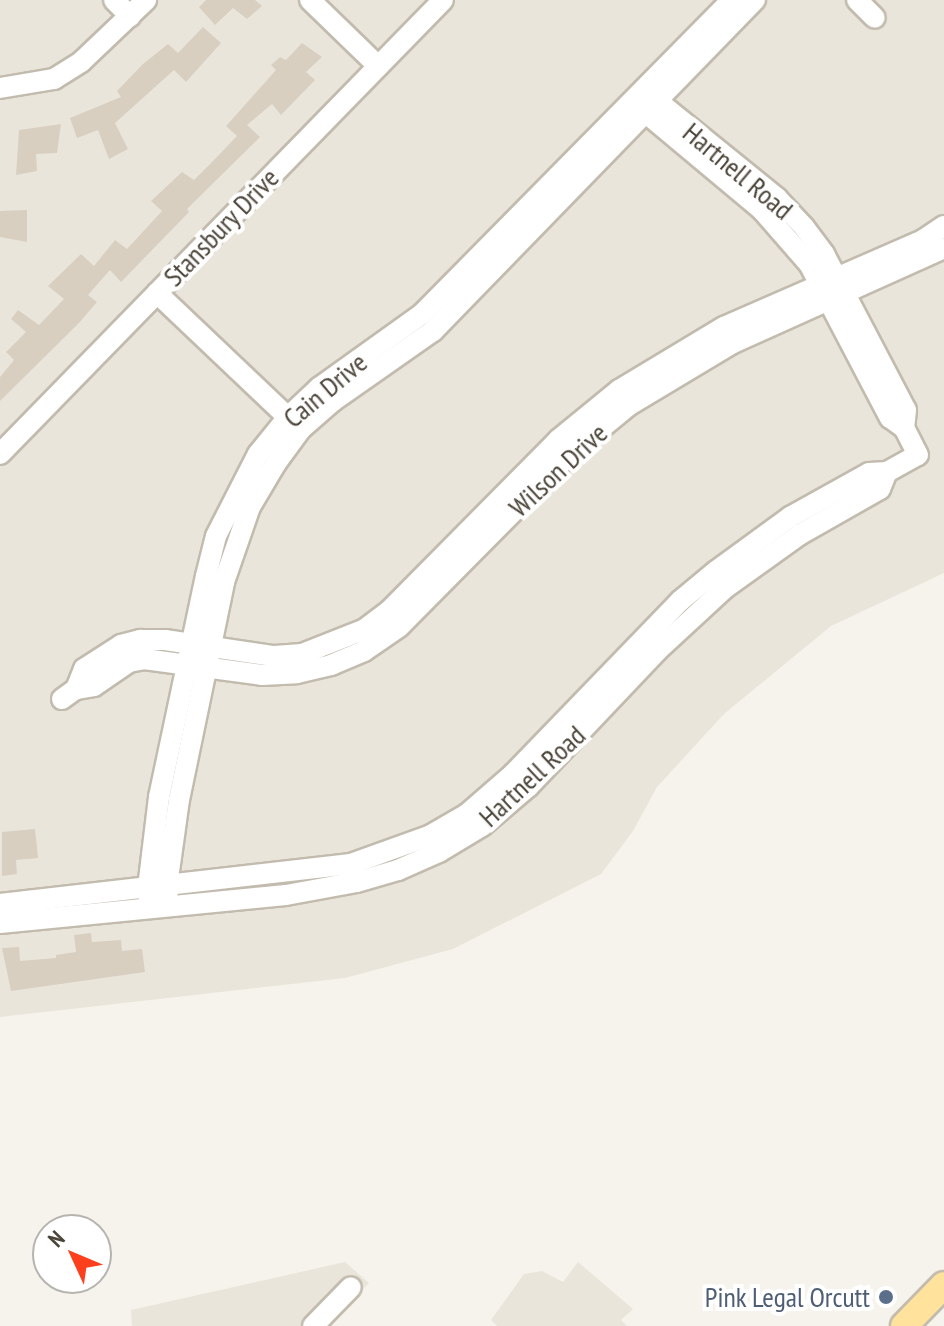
<!DOCTYPE html>
<html>
<head>
<meta charset="utf-8">
<style>
  body { margin:0 }
  #map { position:relative; width:944px; height:1326px; overflow:hidden; background:#f6f3ec; font-family:"PT Sans Narrow",sans-serif }
  div>[style] { position:absolute }
  [style*='--x'] { left:calc(var(--x)*1px); top:calc(var(--y)*1px); width:calc(var(--w)*1px); rotate:calc(var(--a)*1deg) }
  .residential>* { inset:0; background:#eae5da }
  .building>* { inset:0; background:#d8cfc1 }
  .roads { filter:drop-shadow(2px 0 #c2bbae) drop-shadow(-2px 0 #c2bbae) drop-shadow(0 2px #c2bbae) drop-shadow(0 -2px #c2bbae) }
  .minor>* { height:20px; margin:-10px; padding:0 10px; transform-origin:10px; border-radius:10px; background:#fff }
  .major>* { height:26px; margin:-13px; padding:0 13px; transform-origin:13px; border-radius:13px; background:#ffe39c }
  .dots>* { width:22px; height:22px; translate:-50% -50%; box-sizing:border-box; border:4px solid #fff; border-radius:50% }
  span { translate:-50% -50%; white-space:nowrap; text-align:center; line-height:1.15; -webkit-text-stroke:8px #fff; paint-order:stroke }
  .street-label { font-size:28px; color:#4b4439 }
  .service-label { font-size:28px; color:#4e5e75 }
  .right { translate:-100% -50%; text-align:right }
  .north { position:absolute; left:32px; top:1214px; width:80px; height:80px; box-sizing:border-box; background:#fff; border:2px solid #b7b4b0; border-radius:50%; rotate:314deg; font-size:22px; font-weight:700; line-height:32px; text-align:center; color:#4b4439 }
  .north::after { content:''; display:block; margin:auto; width:28px; height:36px; background:#fc3f1d; clip-path:polygon(50% 0,100% 100%,50% 72%,0 100%) }
</style>
</head>
<body>
<div id="map">
  <div class="residential">
    <div style="clip-path:polygon(0 0,944px 0,944px 573px,831px 626px,724px 714px,657px 787px,633px 831px,601px 874px,453px 949px,345px 978px,0 1017px)"></div>
    <div style="clip-path:polygon(345px 1262px,369px 1283px,328px 1326px,132px 1326px,131px 1310px)"></div>
    <div style="clip-path:polygon(578px 1262px,633px 1309px,621px 1320px,627px 1326px,497px 1326px,491px 1320px,524px 1274px,542px 1271px,563px 1282px)"></div>
  </div>
  <div class="building">
    <div style="clip-path:polygon(206px 0,255px 0,262px 6px,247px 19px,233px 8px,215px 25px,199px 7px)"></div>
    <div style="clip-path:polygon(203px 27px,221px 43px,186px 82px,174px 70px,115px 123px,128px 149px,109px 159px,98px 130px,77px 138px,70px 118px,121px 97px,117px 91px,143px 64px,168px 44px,178px 53px)"></div>
    <div style="clip-path:polygon(302px 43px,322px 57px,306px 72px,315px 80px,281px 115px,272px 104px,247px 125px,260px 137px,187px 209px,189px 212px,121px 282px,110px 270px,88px 295px,97px 302px,79px 323px,0 401px,0 377px,14px 360px,6px 352px,26px 332px,11px 319px,18px 310px,39px 325px,64px 299px,48px 286px,81px 254px,94px 266px,115px 240px,127px 249px,162px 211px,151px 201px,182px 172px,194px 180px,212px 162px,237px 136px,226px 126px,276px 70px,271px 65px,280px 57px,286px 60px)"></div>
    <div style="clip-path:polygon(61px 124px,57px 153px,36px 154px,37px 171px,16px 175px,19px 130px)"></div>
    <div style="clip-path:polygon(27px 210px,27px 242px,0 237px,0 211px)"></div>
    <div style="clip-path:polygon(35px 829px,38px 858px,16px 860px,17px 874px,2px 876px,2px 832px)"></div>
    <div style="clip-path:polygon(91px 933px,92px 942px,121px 940px,122px 951px,142px 949px,145px 972px,11px 991px,2px 948px,19px 947px,20px 961px,56px 958px,56px 955px,76px 952px,74px 935px)"></div>
  </div>
  <div class="roads">
    <div class="minor">
      <div style="--x:114;--y:0;--w:23;--a:45"></div>
      <div style="--x:310;--y:0;--w:95;--a:44.1"></div>
      <div style="--x:857;--y:0;--w:25;--a:45"></div>
      <div style="--x:0;--y:88;--w:55;--a:-9.5"></div>
      <div style="--x:54;--y:79;--w:32;--a:-32"></div>
      <div style="--x:81;--y:62;--w:90;--a:-43.6"></div>
      <div style="--x:650;--y:95;--w:164;--a:39"></div>
      <div style="--x:777;--y:198;--w:40;--a:47"></div>
      <div style="--x:804;--y:227;--w:34;--a:53"></div>
      <div style="--x:824;--y:254;--w:176;--a:62.3"></div>
      <div style="--x:906;--y:410;--w:18;--a:96"></div>
      <div style="--x:157;--y:293;--w:192;--a:43.5"></div>
      <div style="--x:0;--y:454;--w:634;--a:-45.7"></div>
      <div style="--x:76;--y:689;--w:22;--a:-68"></div>
      <div style="--x:84;--y:669;--w:44;--a:-33"></div>
      <div style="--x:121;--y:645;--w:20;--a:-15"></div>
      <div style="--x:140;--y:640;--w:25;--a:0"></div>
      <div style="--x:165;--y:640;--w:110;--a:8.4"></div>
      <div style="--x:274;--y:656;--w:28;--a:-4"></div>
      <div style="--x:302;--y:654;--w:68;--a:-21.6"></div>
      <div style="--x:365;--y:629;--w:31;--a:-37"></div>
      <div style="--x:390;--y:610;--w:239;--a:-45.3"></div>
      <div style="--x:558;--y:440;--w:79;--a:-39.3"></div>
      <div style="--x:619;--y:390;--w:122;--a:-31"></div>
      <div style="--x:724;--y:327;--w:217;--a:-23.6"></div>
      <div style="--x:923;--y:240;--w:25;--a:-34"></div>
      <div style="--x:62;--y:699;--w:17;--a:-36"></div>
      <div style="--x:76;--y:689;--w:18;--a:-9"></div>
      <div style="--x:94;--y:686;--w:42;--a:-34.4"></div>
      <div style="--x:129;--y:662;--w:15;--a:-11"></div>
      <div style="--x:144;--y:659;--w:119;--a:7.7"></div>
      <div style="--x:262;--y:675;--w:35;--a:-3"></div>
      <div style="--x:297;--y:673;--w:35;--a:-13"></div>
      <div style="--x:331;--y:665;--w:36;--a:-23"></div>
      <div style="--x:364;--y:651;--w:42;--a:-34.4"></div>
      <div style="--x:399;--y:627;--w:245;--a:-45.3"></div>
      <div style="--x:571;--y:453;--w:74;--a:-39.5"></div>
      <div style="--x:628;--y:406;--w:122;--a:-31"></div>
      <div style="--x:733;--y:343;--w:231;--a:-24.2"></div>
      <div style="--x:0;--y:904;--w:353;--a:-6.5"></div>
      <div style="--x:351;--y:864;--w:85;--a:-19.9"></div>
      <div style="--x:431;--y:835;--w:42;--a:-30.3"></div>
      <div style="--x:467;--y:814;--w:61;--a:-41"></div>
      <div style="--x:513;--y:774;--w:240;--a:-46"></div>
      <div style="--x:680;--y:601;--w:47;--a:-39.8"></div>
      <div style="--x:716;--y:571;--w:92;--a:-36.1"></div>
      <div style="--x:790;--y:517;--w:90;--a:-29.1"></div>
      <div style="--x:869;--y:473;--w:18;--a:-3"></div>
      <div style="--x:887;--y:472;--w:35;--a:-29"></div>
      <div style="--x:918;--y:455;--w:30;--a:-117"></div>
      <div style="--x:904;--y:428;--w:17;--a:-144"></div>
      <div style="--x:890;--y:418;--w:174;--a:-117.7"></div>
      <div style="--x:809;--y:264;--w:72;--a:-131"></div>
      <div style="--x:762;--y:210;--w:168;--a:-140.1"></div>
      <div style="--x:168;--y:906;--w:20;--a:-93"></div>
      <div style="--x:167;--y:886;--w:87;--a:-82.1"></div>
      <div style="--x:179;--y:800;--w:223;--a:-78.3"></div>
      <div style="--x:224;--y:582;--w:79;--a:-70.9"></div>
      <div style="--x:250;--y:507;--w:51;--a:-59.4"></div>
      <div style="--x:276;--y:463;--w:42;--a:-53.7"></div>
      <div style="--x:301;--y:429;--w:43;--a:-41.2"></div>
      <div style="--x:333;--y:401;--w:122;--a:-35"></div>
      <div style="--x:433;--y:331;--w:462;--a:-45.8"></div>
      <div style="--x:150;--y:908;--w:20;--a:-96"></div>
      <div style="--x:148;--y:888;--w:92;--a:-83.1"></div>
      <div style="--x:159;--y:797;--w:226;--a:-78"></div>
      <div style="--x:206;--y:576;--w:41;--a:-76"></div>
      <div style="--x:216;--y:536;--w:92;--a:-62.9"></div>
      <div style="--x:258;--y:454;--w:48;--a:-51"></div>
      <div style="--x:288;--y:417;--w:44;--a:-43.2"></div>
      <div style="--x:320;--y:387;--w:125;--a:-35.6"></div>
      <div style="--x:422;--y:314;--w:441;--a:-45.4"></div>
      <div style="--x:0;--y:923;--w:287;--a:-5.6"></div>
      <div style="--x:286;--y:895;--w:72;--a:-10.4"></div>
      <div style="--x:357;--y:882;--w:43;--a:-16.3"></div>
      <div style="--x:398;--y:870;--w:45;--a:-23.7"></div>
      <div style="--x:439;--y:852;--w:50;--a:-31.2"></div>
      <div style="--x:482;--y:826;--w:60;--a:-40.3"></div>
      <div style="--x:528;--y:787;--w:187;--a:-46.5"></div>
      <div style="--x:657;--y:651;--w:93;--a:-42.8"></div>
      <div style="--x:725;--y:588;--w:91;--a:-35.6"></div>
      <div style="--x:799;--y:535;--w:93;--a:-29.6"></div>
      <div style="--x:880;--y:489;--w:18;--a:-68"></div>
      <div style="--x:313;--y:1326;--w:54;--a:-45.7"></div>
    </div>
    <div class="major">
      <div style="--x:904;--y:1326;--w:57;--a:-45.7"></div>
    </div>
  </div>
  <div class="dots">
    <div style="left:886px;top:1297px;background:#5c6f8a"></div>
  </div>
  <div class="street-label">
    <span style="left:738px;top:171px;rotate:40deg">Hartnell Road</span>
    <span style="left:221px;top:227px;rotate:-46deg">Stansbury Drive</span>
    <span style="left:325px;top:390px;rotate:-40deg">Cain Drive</span>
    <span style="left:558px;top:470px;rotate:-43deg">Wilson Drive</span>
    <span style="left:532px;top:776px;rotate:-43deg">Hartnell Road</span>
  </div>
  <div class="service-label">
    <span class="right" style="left:870px;top:1297px">Pink Legal Orcutt</span>
  </div>
  <div class="north">N</div>
</div>
</body>
</html>
